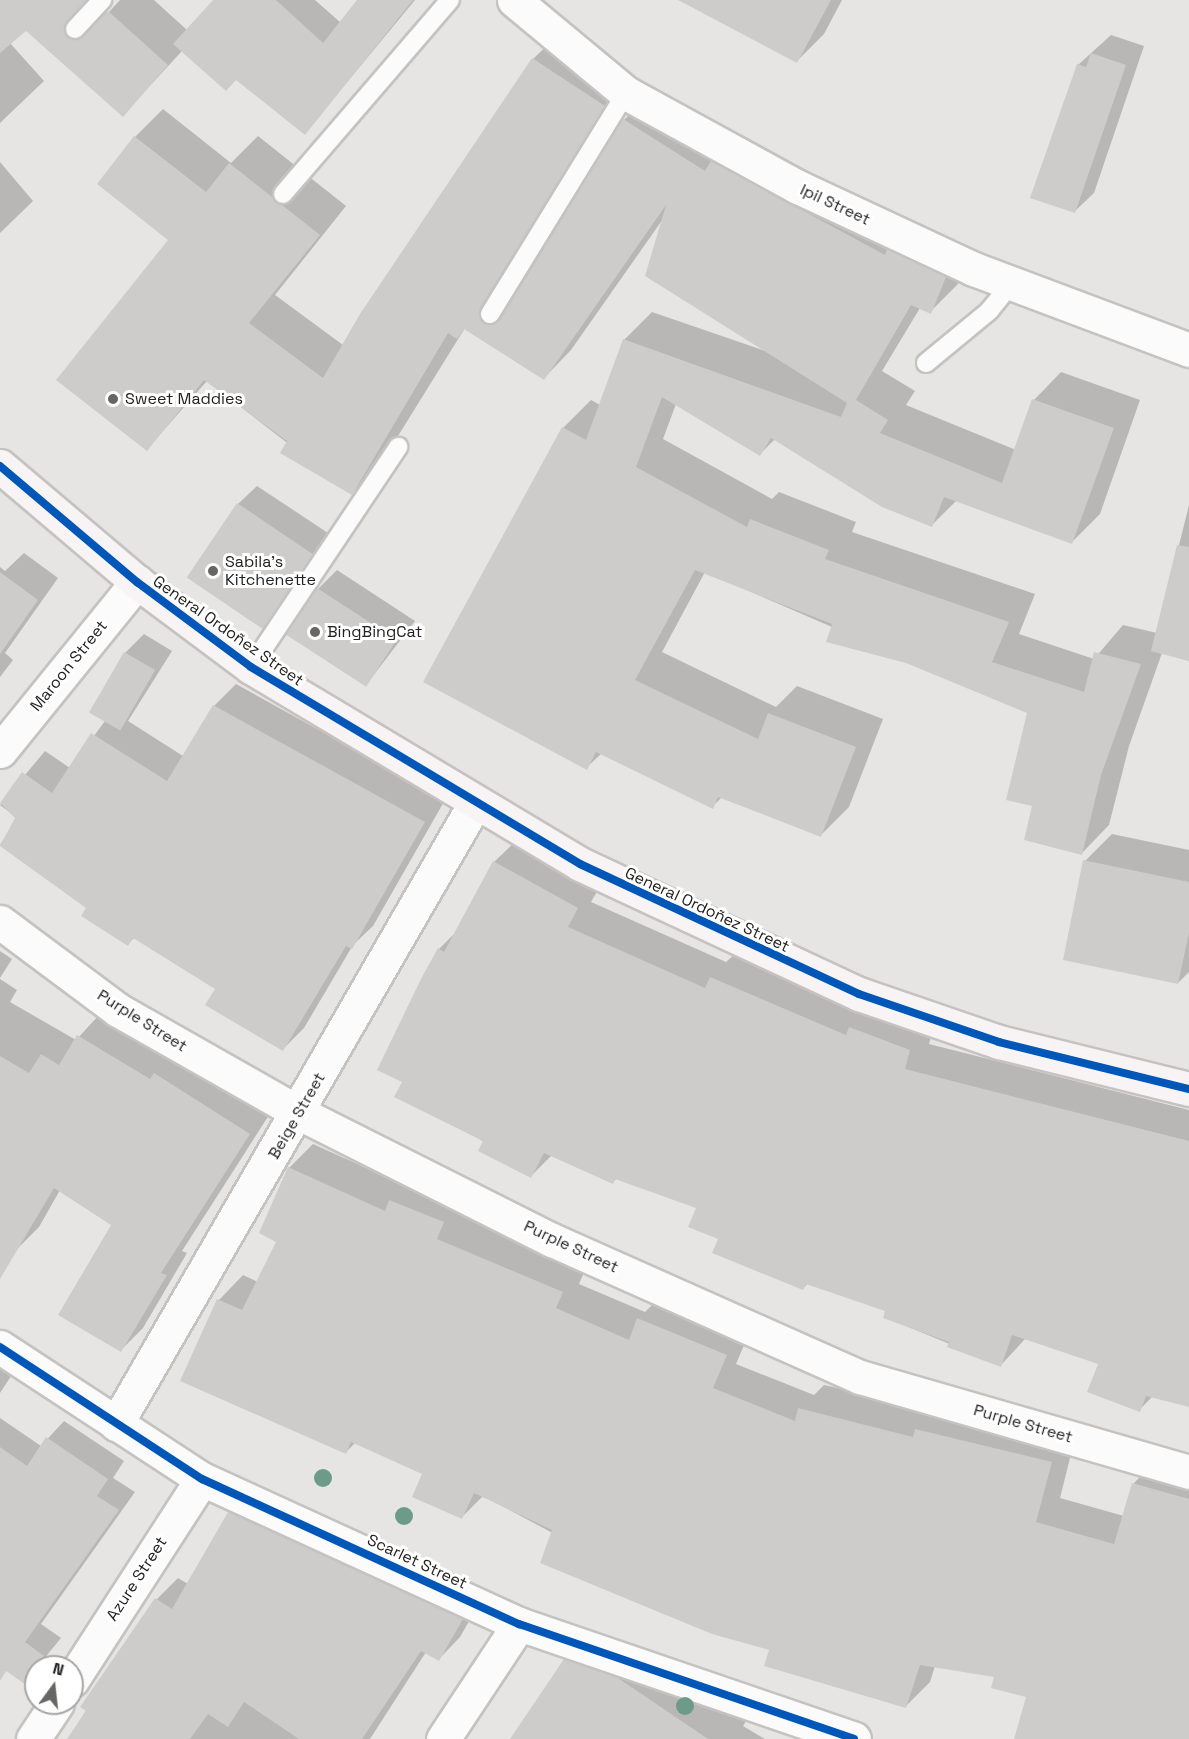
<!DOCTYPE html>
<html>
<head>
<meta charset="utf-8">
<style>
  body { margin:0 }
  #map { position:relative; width:1189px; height:1739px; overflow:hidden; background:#e6e5e3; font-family:"Space Grotesk",sans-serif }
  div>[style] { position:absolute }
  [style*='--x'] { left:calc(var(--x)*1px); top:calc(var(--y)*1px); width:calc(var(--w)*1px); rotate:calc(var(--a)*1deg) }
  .shadow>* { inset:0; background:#0003 }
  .building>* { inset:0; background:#cdcccb; transform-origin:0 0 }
  .roads { filter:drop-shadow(2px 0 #c4c3c2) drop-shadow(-2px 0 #c4c3c2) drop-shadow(0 2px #c4c3c2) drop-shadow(0 -2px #c4c3c2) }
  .lane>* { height:18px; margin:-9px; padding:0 9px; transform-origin:9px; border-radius:9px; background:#fbfbfb }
  .street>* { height:33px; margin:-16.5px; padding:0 16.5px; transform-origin:16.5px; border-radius:16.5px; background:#fbfbfb }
  .secondary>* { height:33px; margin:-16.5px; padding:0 16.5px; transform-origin:16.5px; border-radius:16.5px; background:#f8f4f5 }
  .cycleway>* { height:8px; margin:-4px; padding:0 4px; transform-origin:4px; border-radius:4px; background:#0057b8 }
  .trees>* { width:18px; height:18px; margin:-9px; border-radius:50%; background:#6c9c89 }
  .dots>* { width:16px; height:16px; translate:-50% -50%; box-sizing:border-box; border:3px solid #fff; border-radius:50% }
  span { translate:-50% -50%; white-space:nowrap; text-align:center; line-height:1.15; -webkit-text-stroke:6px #fff; paint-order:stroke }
  .street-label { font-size:16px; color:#222120 }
  .poi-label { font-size:16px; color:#222120 }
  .left { translate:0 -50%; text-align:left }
  .north { position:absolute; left:24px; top:1655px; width:60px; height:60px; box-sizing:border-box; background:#fff; border:2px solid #a7a6a6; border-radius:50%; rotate:15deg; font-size:16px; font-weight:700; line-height:24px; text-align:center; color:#222120 }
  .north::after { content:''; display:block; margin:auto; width:21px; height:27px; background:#676664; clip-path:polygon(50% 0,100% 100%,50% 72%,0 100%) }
</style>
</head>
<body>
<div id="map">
  <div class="shadow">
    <div style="clip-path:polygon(0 0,92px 0,94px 9px,108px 13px,120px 0,154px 0,187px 30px,215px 0,315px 0,341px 23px,359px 0,415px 0,305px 133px,237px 78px,182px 51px,123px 115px,26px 29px,10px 43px,44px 81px,0 123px)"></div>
    <div style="clip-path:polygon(724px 0,842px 0,824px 34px,797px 61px)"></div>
    <div style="clip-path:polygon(561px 32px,631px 78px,511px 296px,624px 120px,652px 92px,731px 143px,740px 134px,911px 227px,916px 222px,973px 249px,958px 284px,930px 312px,920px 308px,882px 371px,915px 391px,906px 405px,1016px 450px,1034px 400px,1061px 372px,1140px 400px,1100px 514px,1072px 542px,957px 500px,932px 525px,775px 439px,760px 454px,676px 404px,663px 439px,772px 499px,779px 492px,856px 522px,852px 532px,1035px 594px,1019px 634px,1094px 659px,1123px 625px,1157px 633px,1189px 505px,1189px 661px,1162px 653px,1129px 746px,1109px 825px,1082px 853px,1034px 805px,1029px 712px,705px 572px,662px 652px,776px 707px,797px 686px,883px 719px,849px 807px,821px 835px,722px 797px,712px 807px,602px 753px,586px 768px,563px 428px,591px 400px,600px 405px,624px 340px,652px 312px,768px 352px,663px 219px,571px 350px,544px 378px,465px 328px,380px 465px,352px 493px,207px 381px,147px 449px,170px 239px,99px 184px,135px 137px,163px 109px,231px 163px,258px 136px,346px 206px,275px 295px,343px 345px,533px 59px)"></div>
    <div style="clip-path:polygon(1111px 35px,1144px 46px,1094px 193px,1075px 211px,1078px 65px)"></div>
    <div style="clip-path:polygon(0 162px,33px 201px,0 233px)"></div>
    <div style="clip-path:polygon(257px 486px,331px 535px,263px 627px,238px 504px)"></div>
    <div style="clip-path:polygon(24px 553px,58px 578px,5px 653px,13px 660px,0 677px,0 567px,5px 571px)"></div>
    <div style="clip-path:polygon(337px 570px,415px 621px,366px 685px,318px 589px)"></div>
    <div style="clip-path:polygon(144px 634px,172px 651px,128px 721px,183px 756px,214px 706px,236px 684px,445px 800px,373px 926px,353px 945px,304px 1028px,283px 1049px,217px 988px,135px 937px,128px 944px,88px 907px,0 845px,17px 818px,0 805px,45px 751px,70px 768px,105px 721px,125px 653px)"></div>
    <div style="clip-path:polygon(1112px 834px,1189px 850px,1189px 972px,1178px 983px,1085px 861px)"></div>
    <div style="clip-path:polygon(519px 838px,602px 883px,591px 902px,726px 962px,736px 953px,934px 1025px,929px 1044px,1189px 1110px,1189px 1405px,1153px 1396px,1139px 1410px,1100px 1364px,1026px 1338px,1001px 1365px,884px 1317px,887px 1310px,808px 1283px,803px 1289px,698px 1207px,617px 1178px,613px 1182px,552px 1155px,530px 1177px,404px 1082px,439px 949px,455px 933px,494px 862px)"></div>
    <div style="clip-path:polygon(0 951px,12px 959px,0 978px)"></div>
    <div style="clip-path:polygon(0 979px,17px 990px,10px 1002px,76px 1040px,100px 1014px,271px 1112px,182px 1251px,187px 1253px,143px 1328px,121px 1350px,113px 1224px,60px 1190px,39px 1227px,17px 1249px,0 1239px)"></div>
    <div style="clip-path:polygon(313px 1144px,406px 1186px,415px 1176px,468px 1197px,460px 1215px,586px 1268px,579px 1284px,645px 1312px,663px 1294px,750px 1331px,736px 1364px,814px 1395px,824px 1385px,1075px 1438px,1060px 1498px,1124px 1516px,1134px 1483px,1158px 1459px,1189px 1468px,1189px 1739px,1015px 1739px,1027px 1696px,996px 1676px,935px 1666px,930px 1682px,906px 1706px,771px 1649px,483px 1496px,462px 1517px,424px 1473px,356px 1442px,346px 1452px,182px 1380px,219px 1300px,243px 1275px,258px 1282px,278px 1241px,289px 1168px)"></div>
    <div style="clip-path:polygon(0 1356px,17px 1367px,0 1393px)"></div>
    <div style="clip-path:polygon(0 1418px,41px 1446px,64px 1421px,124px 1461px,113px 1478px,135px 1492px,41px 1624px,61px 1638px,25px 1682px,0 1665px)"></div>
    <div style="clip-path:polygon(251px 1491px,483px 1597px,460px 1637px,439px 1659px,426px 1652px,370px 1739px,68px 1739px,157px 1599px,178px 1578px,188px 1584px,230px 1513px)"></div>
    <div style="clip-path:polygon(588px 1638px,750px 1715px,743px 1726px,765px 1739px,511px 1739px,566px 1660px)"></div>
  </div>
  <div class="building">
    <div style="clip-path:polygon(0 0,87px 0,64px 26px,68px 38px,83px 37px,108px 11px,168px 65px,123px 117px,26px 31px,0 53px)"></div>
    <div style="clip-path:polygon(213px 0,276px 0,323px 43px,357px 0,413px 0,305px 135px,236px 80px,226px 91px,173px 44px)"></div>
    <div style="clip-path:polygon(678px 0,831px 0,797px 63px)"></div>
    <div style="clip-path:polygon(1091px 53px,1126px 65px,1075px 213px,1030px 198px,1077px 64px,1086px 67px)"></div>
    <div style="clip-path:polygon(532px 58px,605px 106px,480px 308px,484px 323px,500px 320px,623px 119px,705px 171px,711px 161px,885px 255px,887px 249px,946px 277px,931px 314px,911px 305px,856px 400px,888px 420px,880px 433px,1002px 483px,1032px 399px,1114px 428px,1072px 544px,944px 497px,932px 527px,882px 507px,771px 438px,760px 456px,662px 397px,636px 467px,747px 527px,750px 519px,829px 550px,825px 559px,1009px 622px,992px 662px,1084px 692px,1094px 652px,1141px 664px,1101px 775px,1082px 855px,1024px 840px,1032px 806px,1006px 800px,1027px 713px,906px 663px,826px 642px,832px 624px,695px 570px,635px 680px,758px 739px,768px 713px,856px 747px,821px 837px,718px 797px,713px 809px,596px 752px,587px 770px,423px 682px,562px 427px,586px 440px,623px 339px,841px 417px,847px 403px,645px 276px,666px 205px,544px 380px,464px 329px,457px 339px,448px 333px,352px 495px,280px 453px,287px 441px,204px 380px,147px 451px,56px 380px,168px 240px,97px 184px,134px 136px,206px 192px,229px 163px,320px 235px,249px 323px,323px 378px,360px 314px)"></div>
    <div style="left:237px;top:503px;width:92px;height:90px;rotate:34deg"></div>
    <div style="clip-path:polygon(1177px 545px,1189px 547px,1189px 661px,1151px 651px)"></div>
    <div style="clip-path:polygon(0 572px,38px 600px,0 654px)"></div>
    <div style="left:317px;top:588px;width:95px;height:56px;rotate:33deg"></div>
    <div style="left:124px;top:652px;width:36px;height:70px;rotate:30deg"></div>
    <div style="clip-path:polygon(213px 705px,425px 822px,352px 949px,346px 946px,283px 1051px,205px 1005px,215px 989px,133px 938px,128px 946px,81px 916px,86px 908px,0 846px,15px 818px,0 803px,22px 772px,52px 793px,91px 733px,167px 781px)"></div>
    <div style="clip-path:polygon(1083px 860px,1189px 882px,1189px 933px,1178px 984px,1063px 960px)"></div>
    <div style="clip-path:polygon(493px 861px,578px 908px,568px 927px,705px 988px,710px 977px,846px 1035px,849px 1027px,910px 1050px,905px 1069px,1189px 1141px,1189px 1407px,1146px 1396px,1140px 1412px,1087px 1392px,1098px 1364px,1012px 1335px,1001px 1367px,947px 1347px,949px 1342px,883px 1318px,885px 1311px,806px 1284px,803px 1290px,712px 1253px,718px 1239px,688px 1227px,696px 1208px,615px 1179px,613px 1184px,544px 1153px,531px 1178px,478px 1151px,483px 1141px,394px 1097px,402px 1082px,377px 1070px,421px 979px,438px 948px,444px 952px)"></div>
    <div style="clip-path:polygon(77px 1035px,150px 1079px,154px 1073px,250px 1134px,161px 1273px,167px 1275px,121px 1352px,58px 1315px,111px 1225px,54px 1188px,0 1279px,0 1056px,29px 1073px,41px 1054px,59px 1065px)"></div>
    <div style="clip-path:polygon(288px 1167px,385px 1211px,389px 1200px,444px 1222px,437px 1239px,563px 1292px,556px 1308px,629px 1340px,637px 1318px,727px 1355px,713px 1388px,795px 1421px,798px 1408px,913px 1437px,915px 1429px,1052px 1462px,1036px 1522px,1114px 1544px,1132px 1483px,1189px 1499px,1189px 1739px,1014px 1739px,1026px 1697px,991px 1688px,994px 1677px,920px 1665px,906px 1708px,764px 1666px,769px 1650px,712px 1634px,540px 1563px,552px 1530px,474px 1493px,462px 1519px,412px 1497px,422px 1474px,351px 1442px,346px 1454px,180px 1381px,217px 1299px,242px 1310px,276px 1242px,259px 1233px)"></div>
    <div style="clip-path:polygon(46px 1437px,108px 1479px,97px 1496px,119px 1510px,25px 1642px,44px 1656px,25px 1684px,6px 1671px,0 1681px,0 1447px,27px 1466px)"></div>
    <div style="clip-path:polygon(228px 1512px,463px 1619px,439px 1661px,421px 1651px,362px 1739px,299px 1739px,244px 1702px,228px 1727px,208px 1714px,190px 1739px,67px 1739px,86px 1711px,80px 1707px,155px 1598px,172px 1609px)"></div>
    <div style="clip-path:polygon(564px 1659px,618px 1678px,708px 1739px,510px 1739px)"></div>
  </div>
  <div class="roads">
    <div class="lane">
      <div style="--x:75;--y:29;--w:40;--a:-47"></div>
      <div style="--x:283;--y:194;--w:256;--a:-49.3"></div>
      <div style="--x:490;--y:314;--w:259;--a:-58.4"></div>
      <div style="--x:926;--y:363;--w:82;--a:-39.5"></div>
      <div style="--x:989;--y:311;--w:35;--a:-51"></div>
      <div style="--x:251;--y:667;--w:265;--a:-56.2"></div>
    </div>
    <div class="street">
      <div style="--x:514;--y:0;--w:146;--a:39.7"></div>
      <div style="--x:626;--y:93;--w:196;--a:28.7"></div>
      <div style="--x:798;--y:187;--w:194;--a:25"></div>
      <div style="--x:974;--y:269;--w:230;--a:20.6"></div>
      <div style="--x:0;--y:751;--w:218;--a:-51"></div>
      <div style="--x:0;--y:922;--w:147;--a:36.7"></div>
      <div style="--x:118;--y:1010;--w:208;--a:29.6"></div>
      <div style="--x:299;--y:1113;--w:283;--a:26.7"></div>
      <div style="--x:552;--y:1240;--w:337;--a:24"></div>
      <div style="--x:860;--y:1377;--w:342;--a:16.1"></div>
      <div style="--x:0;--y:1347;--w:241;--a:33.2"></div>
      <div style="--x:202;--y:1479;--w:349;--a:24.6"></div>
      <div style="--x:519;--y:1624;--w:354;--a:18.9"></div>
      <div style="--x:116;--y:1424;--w:715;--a:-59.96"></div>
      <div style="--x:72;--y:1680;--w:239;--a:-57.1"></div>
      <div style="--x:33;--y:1739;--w:43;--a:-56.3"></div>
      <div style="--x:443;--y:1739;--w:138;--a:-56.5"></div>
    </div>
    <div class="secondary">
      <div style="--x:0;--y:466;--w:180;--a:40.3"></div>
      <div style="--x:137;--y:582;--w:142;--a:36.7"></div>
      <div style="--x:251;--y:667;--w:383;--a:30.9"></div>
      <div style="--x:580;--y:864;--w:308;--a:25"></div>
      <div style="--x:859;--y:994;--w:148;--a:18.9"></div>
      <div style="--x:999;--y:1042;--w:196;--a:13.9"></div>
    </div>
  </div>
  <div class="cycleway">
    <div style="--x:0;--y:466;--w:180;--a:40.3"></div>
    <div style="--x:137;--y:582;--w:142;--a:36.7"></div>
    <div style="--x:251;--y:667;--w:383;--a:30.9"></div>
    <div style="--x:580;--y:864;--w:308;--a:25"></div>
    <div style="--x:859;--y:994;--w:148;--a:18.9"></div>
    <div style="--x:999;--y:1042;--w:196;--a:13.9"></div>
    <div style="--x:0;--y:1347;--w:241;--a:33.2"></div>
    <div style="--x:202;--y:1479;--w:349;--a:24.6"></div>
    <div style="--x:519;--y:1624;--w:354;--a:18.9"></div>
  </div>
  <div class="trees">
    <div style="left:323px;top:1478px"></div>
    <div style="left:404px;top:1516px"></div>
    <div style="left:685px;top:1706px"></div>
  </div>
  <div class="dots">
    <div style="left:113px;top:399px;background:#676664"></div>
    <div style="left:213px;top:571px;background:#676664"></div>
    <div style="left:315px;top:632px;background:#676664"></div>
  </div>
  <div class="street-label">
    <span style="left:835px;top:205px;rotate:25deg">Ipil Street</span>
    <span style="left:228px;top:631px;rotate:35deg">General Ordoñez Street</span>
    <span style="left:69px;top:666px;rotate:-51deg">Maroon Street</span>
    <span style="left:707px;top:910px;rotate:25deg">General Ordoñez Street</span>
    <span style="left:142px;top:1021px;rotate:32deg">Purple Street</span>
    <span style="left:297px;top:1116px;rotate:-60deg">Beige Street</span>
    <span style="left:571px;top:1247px;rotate:25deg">Purple Street</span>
    <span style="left:1023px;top:1424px;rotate:16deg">Purple Street</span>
    <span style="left:417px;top:1562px;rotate:25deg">Scarlet Street</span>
    <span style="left:137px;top:1579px;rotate:-57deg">Azure Street</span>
  </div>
  <div class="poi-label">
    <span class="left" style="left:125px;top:399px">Sweet Maddies</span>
    <span class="left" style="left:225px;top:571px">Sabila's<br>Kitchenette</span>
    <span class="left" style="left:327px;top:632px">BingBingCat</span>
  </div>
  <div class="north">N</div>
</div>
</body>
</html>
